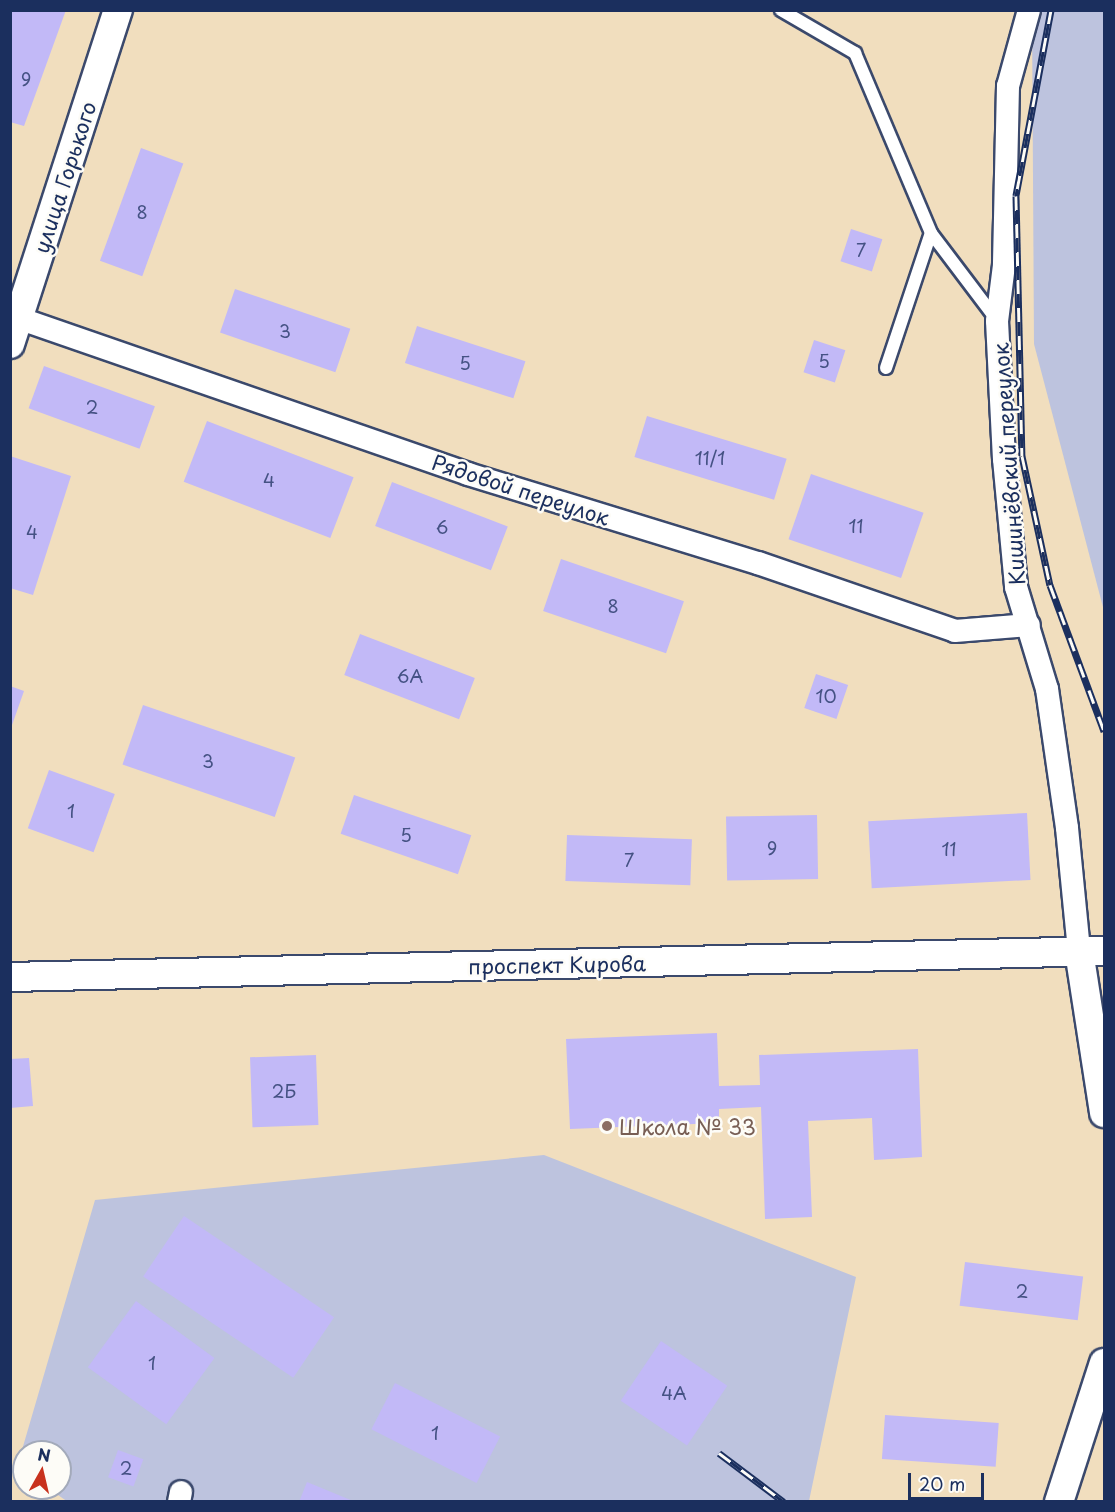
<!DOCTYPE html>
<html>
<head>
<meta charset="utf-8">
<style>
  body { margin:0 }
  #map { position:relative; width:1115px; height:1512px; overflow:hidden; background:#f1debe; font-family:"Playpen Sans",sans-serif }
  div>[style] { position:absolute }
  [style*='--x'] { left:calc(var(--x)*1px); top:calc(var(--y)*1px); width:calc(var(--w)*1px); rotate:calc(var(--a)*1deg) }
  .industrial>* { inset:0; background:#bdc3de }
  .building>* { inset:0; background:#c2b9f7; transform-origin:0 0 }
  .roads { filter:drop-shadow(2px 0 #3b496c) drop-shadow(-2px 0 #3b496c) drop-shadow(0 2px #3b496c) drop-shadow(0 -2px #3b496c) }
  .service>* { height:12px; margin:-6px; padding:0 6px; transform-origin:6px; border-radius:6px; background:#fff }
  .minor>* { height:22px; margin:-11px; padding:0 11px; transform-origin:11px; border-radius:11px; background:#fff }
  .tertiary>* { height:28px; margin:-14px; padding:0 14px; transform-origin:14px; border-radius:14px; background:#fff }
  .rail>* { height:7px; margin-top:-3.5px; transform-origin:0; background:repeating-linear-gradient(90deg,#fdfcf7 0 14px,#1b2f5e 0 28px); box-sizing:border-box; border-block:2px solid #1b2f5e }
  .dots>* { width:16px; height:16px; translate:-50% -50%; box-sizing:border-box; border:3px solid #fdfcf7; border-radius:50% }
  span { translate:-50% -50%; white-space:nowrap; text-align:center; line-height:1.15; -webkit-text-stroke:5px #fdfcf7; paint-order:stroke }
  .number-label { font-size:18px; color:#455284 }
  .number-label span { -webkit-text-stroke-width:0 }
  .street-label { font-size:21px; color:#1b2f5e }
  .education-label { font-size:21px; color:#785e54 }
  .left { translate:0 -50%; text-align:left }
  .frame { position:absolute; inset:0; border:12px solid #1b2f5e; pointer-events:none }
  .north { position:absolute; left:12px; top:1440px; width:60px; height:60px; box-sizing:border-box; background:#fdfcf7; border:2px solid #a3aaba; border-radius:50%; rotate:8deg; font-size:16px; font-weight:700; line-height:24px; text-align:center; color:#1b2f5e }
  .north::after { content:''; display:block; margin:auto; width:21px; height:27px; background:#c8321e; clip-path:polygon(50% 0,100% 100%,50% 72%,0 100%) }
  .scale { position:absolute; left:908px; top:1473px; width:76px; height:27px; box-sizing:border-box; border:3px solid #1b2f5e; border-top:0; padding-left:8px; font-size:18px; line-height:21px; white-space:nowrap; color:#1b2f5e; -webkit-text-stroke:4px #fdfcf7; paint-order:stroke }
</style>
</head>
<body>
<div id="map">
  <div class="industrial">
    <div style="clip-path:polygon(1032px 11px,1104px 11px,1104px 611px,1034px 344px)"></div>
    <div style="clip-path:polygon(544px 1155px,856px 1277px,809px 1501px,68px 1502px,48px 1488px,60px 1488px,60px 1452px,24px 1452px,24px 1472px,17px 1467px,95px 1200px)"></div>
  </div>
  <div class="building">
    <div style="clip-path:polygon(10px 10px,66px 10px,24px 126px,10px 122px)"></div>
    <div style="left:141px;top:148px;width:45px;height:120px;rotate:20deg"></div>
    <div style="left:851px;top:229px;width:33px;height:34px;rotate:18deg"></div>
    <div style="left:235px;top:289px;width:122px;height:46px;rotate:19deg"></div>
    <div style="left:417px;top:326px;width:114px;height:39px;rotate:18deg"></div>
    <div style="left:814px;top:340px;width:33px;height:34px;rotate:18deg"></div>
    <div style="left:44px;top:366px;width:118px;height:45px;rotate:20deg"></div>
    <div style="left:647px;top:416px;width:146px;height:43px;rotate:17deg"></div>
    <div style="left:207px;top:421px;width:157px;height:65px;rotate:21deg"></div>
    <div style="clip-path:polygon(10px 456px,71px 476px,33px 595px,10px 588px)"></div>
    <div style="left:811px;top:474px;width:119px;height:69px;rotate:19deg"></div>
    <div style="left:392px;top:482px;width:124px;height:47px;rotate:21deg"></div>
    <div style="left:561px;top:559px;width:130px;height:55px;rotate:19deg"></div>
    <div style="left:360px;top:634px;width:123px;height:44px;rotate:21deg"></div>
    <div style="left:816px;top:674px;width:34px;height:36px;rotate:19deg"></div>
    <div style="clip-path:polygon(10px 686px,24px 691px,11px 728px,10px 728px)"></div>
    <div style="left:143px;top:705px;width:161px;height:63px;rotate:19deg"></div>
    <div style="left:49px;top:770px;width:70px;height:62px;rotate:20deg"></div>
    <div style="left:354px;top:795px;width:124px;height:41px;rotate:19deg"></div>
    <div style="left:1027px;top:813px;width:67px;height:159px;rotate:87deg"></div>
    <div style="left:817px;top:815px;width:64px;height:91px;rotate:89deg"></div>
    <div style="left:567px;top:835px;width:125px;height:46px;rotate:2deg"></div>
    <div style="clip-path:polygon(717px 1033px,719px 1086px,760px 1085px,759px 1055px,918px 1049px,922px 1157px,874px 1160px,872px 1118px,808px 1121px,812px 1217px,765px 1219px,761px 1107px,719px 1109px,719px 1123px,570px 1129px,566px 1039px)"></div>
    <div style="left:316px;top:1055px;width:70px;height:66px;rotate:88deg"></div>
    <div style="clip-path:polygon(29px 1058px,33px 1106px,10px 1108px,10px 1059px)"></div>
    <div style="left:184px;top:1216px;width:181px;height:73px;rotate:34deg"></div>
    <div style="left:965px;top:1262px;width:119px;height:44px;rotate:7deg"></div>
    <div style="left:136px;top:1301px;width:97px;height:82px;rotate:36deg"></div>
    <div style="left:661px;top:1341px;width:80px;height:72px;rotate:34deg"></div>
    <div style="left:395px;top:1383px;width:118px;height:52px;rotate:27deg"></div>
    <div style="left:885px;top:1415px;width:114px;height:44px;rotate:4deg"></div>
    <div style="left:118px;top:1450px;width:27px;height:29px;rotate:20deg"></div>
    <div style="clip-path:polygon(307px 1482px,353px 1501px,353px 1502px,299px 1502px)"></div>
  </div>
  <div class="roads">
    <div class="service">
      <div style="--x:781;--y:10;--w:86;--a:30.2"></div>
      <div style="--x:855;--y:53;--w:195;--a:67.1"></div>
      <div style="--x:931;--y:233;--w:108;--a:52.9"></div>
      <div style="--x:886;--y:368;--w:142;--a:-71.6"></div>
    </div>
    <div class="minor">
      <div style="--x:1029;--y:10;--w:79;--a:105.4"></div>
      <div style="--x:1008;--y:86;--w:179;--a:91.3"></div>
      <div style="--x:1004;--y:265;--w:56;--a:97.1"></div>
      <div style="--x:997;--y:321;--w:138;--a:87.1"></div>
      <div style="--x:1004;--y:459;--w:129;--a:84.6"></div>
      <div style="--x:1016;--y:587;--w:107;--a:73.1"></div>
      <div style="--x:1047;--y:689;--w:140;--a:81.8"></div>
      <div style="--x:1067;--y:828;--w:124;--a:84.4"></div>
      <div style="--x:18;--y:318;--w:476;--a:19.1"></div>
      <div style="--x:468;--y:474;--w:303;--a:17.1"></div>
      <div style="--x:758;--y:563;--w:208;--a:19"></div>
      <div style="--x:955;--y:631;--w:74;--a:-4.6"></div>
      <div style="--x:179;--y:1502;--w:10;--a:-79"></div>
    </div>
    <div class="tertiary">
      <div style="--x:10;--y:344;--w:351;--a:-72.1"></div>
      <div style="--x:1079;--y:951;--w:164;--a:81.2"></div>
      <div style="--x:10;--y:977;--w:1094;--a:-1.36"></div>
      <div style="--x:1059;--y:1502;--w:146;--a:-72.1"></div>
    </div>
  </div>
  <div class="rail">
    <div style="--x:1051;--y:10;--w:189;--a:100.7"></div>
    <div style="--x:1016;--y:196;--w:260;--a:88.7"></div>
    <div style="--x:1022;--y:456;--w:132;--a:77.8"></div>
    <div style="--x:1050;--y:585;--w:156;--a:69.7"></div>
    <div style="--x:719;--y:1453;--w:81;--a:37"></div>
  </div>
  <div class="dots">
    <div style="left:607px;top:1126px;background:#8d6e63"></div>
  </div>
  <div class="number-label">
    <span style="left:26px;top:79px">9</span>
    <span style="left:142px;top:212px">8</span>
    <span style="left:861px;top:250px">7</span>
    <span style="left:285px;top:331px">3</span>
    <span style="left:824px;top:361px">5</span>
    <span style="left:465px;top:363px">5</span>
    <span style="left:92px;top:407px">2</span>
    <span style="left:710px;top:458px">11/1</span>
    <span style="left:269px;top:480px">4</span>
    <span style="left:856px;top:526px">11</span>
    <span style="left:442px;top:527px">6</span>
    <span style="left:32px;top:532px">4</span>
    <span style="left:613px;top:606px">8</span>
    <span style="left:410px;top:676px">6А</span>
    <span style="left:826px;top:696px">10</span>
    <span style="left:208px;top:761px">3</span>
    <span style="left:71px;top:811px">1</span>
    <span style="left:406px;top:835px">5</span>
    <span style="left:772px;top:848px">9</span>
    <span style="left:949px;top:849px">11</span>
    <span style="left:629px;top:860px">7</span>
    <span style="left:284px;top:1091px">2Б</span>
    <span style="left:1022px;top:1291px">2</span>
    <span style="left:152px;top:1363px">1</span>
    <span style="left:674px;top:1393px">4А</span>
    <span style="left:435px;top:1433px">1</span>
    <span style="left:126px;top:1468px">2</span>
  </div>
  <div class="street-label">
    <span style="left:64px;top:177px;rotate:-72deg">улица Горького</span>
    <span style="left:1008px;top:464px;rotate:-94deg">Кишинёвский переулок</span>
    <span style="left:521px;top:489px;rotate:18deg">Рядовой переулок</span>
    <span style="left:557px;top:964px;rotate:-1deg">проспект Кирова</span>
  </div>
  <div class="education-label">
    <span class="left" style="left:619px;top:1126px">Школа № 33</span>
  </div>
  <div class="frame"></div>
  <div class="north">N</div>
  <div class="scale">20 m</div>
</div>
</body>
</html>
